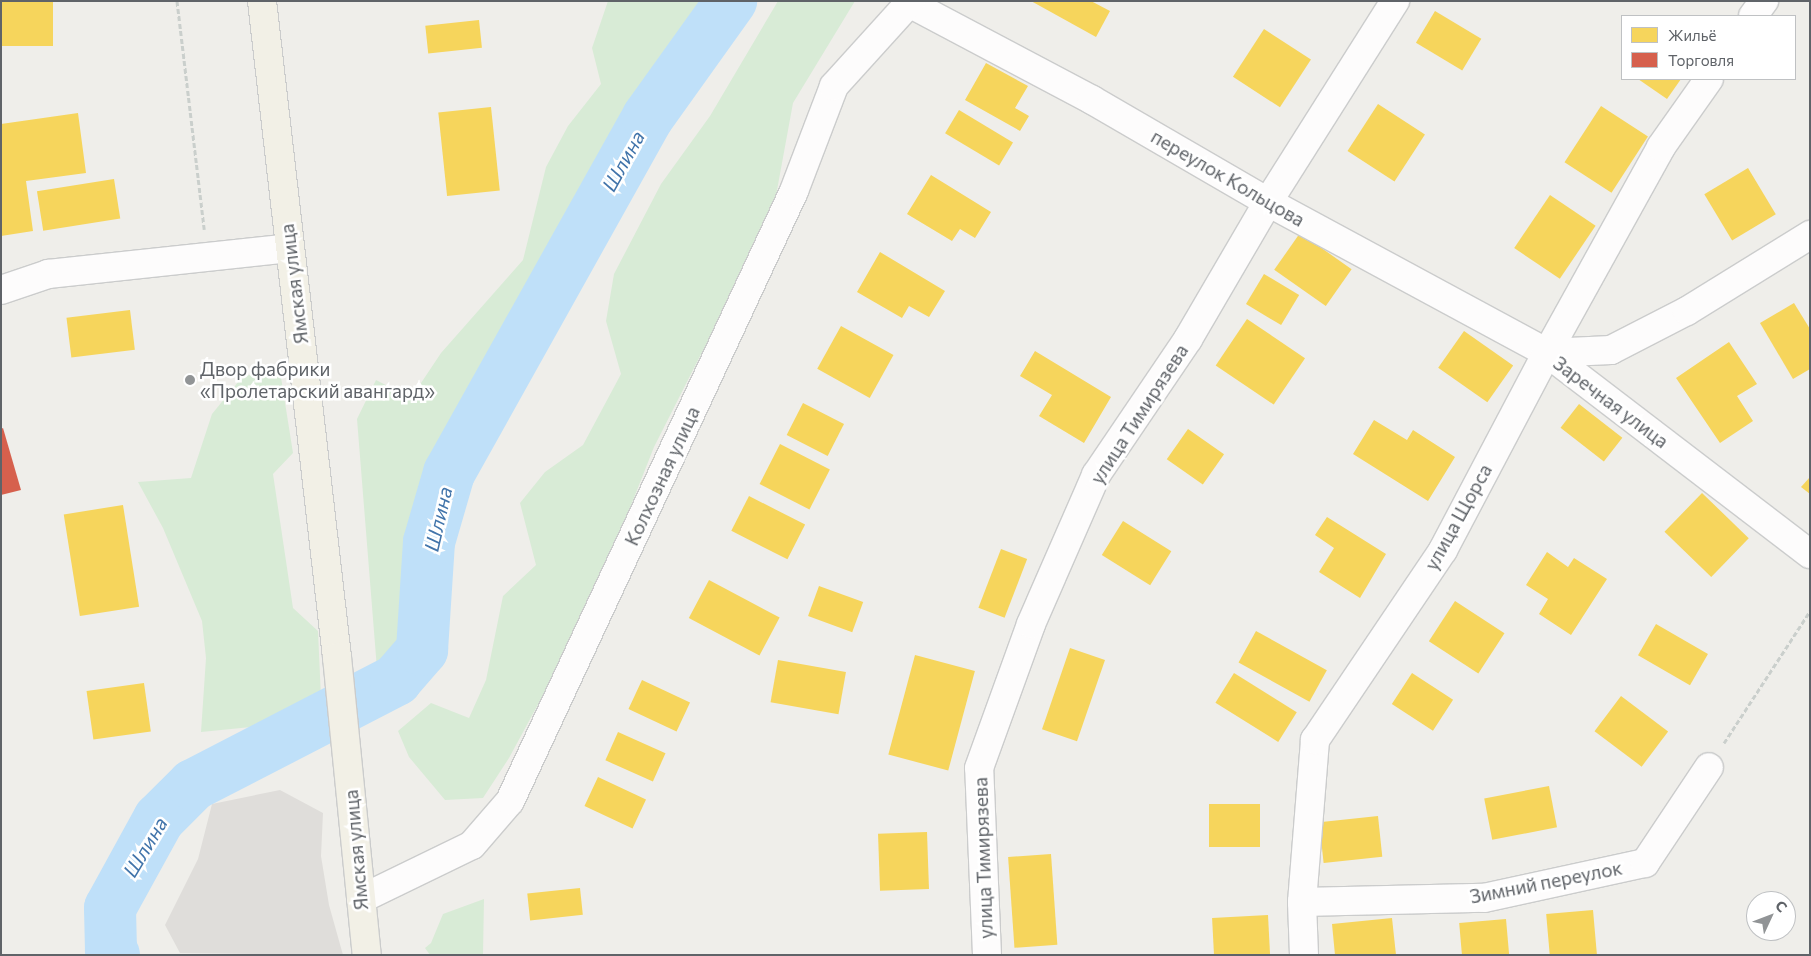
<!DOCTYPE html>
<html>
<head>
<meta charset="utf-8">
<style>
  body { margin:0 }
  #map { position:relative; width:1811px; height:956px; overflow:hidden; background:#efeeea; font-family:Commissioner,sans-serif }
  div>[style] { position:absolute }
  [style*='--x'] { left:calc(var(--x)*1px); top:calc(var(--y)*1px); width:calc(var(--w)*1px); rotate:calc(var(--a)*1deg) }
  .industrial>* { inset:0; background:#dfddda }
  .green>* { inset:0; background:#d8ebd6 }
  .homes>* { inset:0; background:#f6d55c; transform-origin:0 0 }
  .shops>* { inset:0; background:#d6604d }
  .river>* { height:52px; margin:-26px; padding:0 26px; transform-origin:26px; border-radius:26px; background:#bfe0f9 }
  .path>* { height:3px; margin-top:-1.5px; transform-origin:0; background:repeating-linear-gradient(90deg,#cacfcc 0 5px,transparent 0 7.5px) }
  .roads { filter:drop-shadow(1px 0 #cbcccc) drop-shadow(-1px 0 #cbcccc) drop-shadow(0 1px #cbcccc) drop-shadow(0 -1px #cbcccc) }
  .minor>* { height:28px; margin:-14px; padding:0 14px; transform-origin:14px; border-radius:14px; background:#fdfcfc }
  .tertiary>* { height:28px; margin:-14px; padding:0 14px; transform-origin:14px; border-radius:14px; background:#fdfcfc }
  .trunk>* { height:28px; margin:-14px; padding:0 14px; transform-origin:14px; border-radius:14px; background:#f2f0e6 }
  .dots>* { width:14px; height:14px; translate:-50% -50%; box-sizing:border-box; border:2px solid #fff; border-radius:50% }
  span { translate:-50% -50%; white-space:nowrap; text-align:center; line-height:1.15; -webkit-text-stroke:5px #fff; paint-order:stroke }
  .street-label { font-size:19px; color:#5f6368 }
  .poi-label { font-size:19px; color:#5f6368 }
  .left { translate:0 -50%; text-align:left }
  .water-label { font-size:20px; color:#4174aa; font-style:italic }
  .frame { position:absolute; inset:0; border:2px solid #5f6368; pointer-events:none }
  .legend { position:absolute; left:1621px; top:15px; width:175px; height:65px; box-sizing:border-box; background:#fff; border:1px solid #bfc1c3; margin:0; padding:6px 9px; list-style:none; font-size:15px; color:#5f6368 }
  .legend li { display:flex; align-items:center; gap:10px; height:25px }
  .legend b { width:25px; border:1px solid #bfc1c3 }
  .north { position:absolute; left:1746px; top:891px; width:50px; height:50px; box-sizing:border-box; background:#fff; border:1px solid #bfc1c3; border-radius:50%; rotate:47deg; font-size:14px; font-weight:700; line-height:20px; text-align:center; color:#5f6368 }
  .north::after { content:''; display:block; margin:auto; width:18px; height:22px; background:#919496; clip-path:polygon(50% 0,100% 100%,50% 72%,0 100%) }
</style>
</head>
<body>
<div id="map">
  <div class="industrial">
    <div style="clip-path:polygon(280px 790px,323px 813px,321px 856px,329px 905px,343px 955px,180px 953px,165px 925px,198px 859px,212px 804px)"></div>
  </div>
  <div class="green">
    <div style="clip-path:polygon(608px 1px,707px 1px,659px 73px,595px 176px,548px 269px,446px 446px,416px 506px,414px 645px,377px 669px,357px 419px,376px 380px,411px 398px,441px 353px,523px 260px,546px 167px,568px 126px,601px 84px,592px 48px)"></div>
    <div style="clip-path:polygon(778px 1px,855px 1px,793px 103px,773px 212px,654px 447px,611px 556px,555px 673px,509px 758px,483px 798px,445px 800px,409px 757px,398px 731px,431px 703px,469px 718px,486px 680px,503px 596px,536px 565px,520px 503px,545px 472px,583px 445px,621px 374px,606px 321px,614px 274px,661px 184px,710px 116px)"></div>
    <div style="clip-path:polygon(280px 371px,293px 453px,273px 474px,293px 608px,318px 631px,321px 698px,282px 724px,201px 732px,206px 658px,202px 621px,163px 528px,138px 482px,191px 478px,212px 414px,243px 376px)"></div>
    <div style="clip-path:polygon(484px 899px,483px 955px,430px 955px,425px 948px,431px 943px,443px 914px)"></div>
  </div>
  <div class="homes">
    <div style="left:1px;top:1px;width:52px;height:45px"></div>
    <div style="clip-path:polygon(1031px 1px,1091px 1px,1110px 11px,1096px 37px)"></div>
    <div style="left:1435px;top:11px;width:54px;height:37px;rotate:31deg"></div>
    <div style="left:479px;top:20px;width:28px;height:54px;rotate:84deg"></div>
    <div style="left:1264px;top:29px;width:56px;height:57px;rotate:33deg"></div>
    <div style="clip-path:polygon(986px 63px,1028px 86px,1015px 108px,1029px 116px,1020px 131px,965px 100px)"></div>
    <div style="clip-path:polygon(1638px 79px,1681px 79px,1667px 99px)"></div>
    <div style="left:1378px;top:104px;width:56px;height:56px;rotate:33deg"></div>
    <div style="left:1601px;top:106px;width:56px;height:67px;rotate:33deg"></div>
    <div style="left:491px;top:107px;width:84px;height:53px;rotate:84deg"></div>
    <div style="left:959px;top:110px;width:63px;height:27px;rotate:31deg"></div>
    <div style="clip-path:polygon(78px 113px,86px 173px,26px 181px,33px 231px,1px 236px,1px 124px)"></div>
    <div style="left:1748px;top:168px;width:54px;height:51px;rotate:59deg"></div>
    <div style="clip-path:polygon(931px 175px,991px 212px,975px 238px,960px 229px,952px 241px,907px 214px)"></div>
    <div style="left:114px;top:179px;width:40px;height:78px;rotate:81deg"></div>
    <div style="left:1550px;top:195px;width:55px;height:64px;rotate:34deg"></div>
    <div style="left:1300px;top:233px;width:63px;height:45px;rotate:35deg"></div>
    <div style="clip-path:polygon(880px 252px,945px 291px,929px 317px,909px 306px,902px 318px,857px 292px)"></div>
    <div style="left:1264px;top:274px;width:41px;height:35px;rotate:31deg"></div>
    <div style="clip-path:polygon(1794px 303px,1810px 329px,1810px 369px,1793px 379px,1760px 323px)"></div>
    <div style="left:130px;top:310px;width:40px;height:64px;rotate:83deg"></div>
    <div style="left:1247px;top:319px;width:70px;height:56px;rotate:34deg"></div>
    <div style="left:841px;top:326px;width:60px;height:49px;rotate:29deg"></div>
    <div style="left:1464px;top:331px;width:60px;height:45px;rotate:35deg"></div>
    <div style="clip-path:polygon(1729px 342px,1757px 384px,1737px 396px,1753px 421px,1720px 443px,1676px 378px)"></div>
    <div style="clip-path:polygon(1035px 351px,1111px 397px,1084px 443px,1039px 416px,1052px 395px,1020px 376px)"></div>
    <div style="left:803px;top:403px;width:46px;height:36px;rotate:27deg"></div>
    <div style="left:1579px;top:404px;width:55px;height:30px;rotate:38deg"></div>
    <div style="clip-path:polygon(1374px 420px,1407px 440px,1413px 430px,1455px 457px,1428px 501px,1353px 454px)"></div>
    <div style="left:1188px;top:429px;width:44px;height:37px;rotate:35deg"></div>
    <div style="left:780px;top:444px;width:56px;height:45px;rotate:27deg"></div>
    <div style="clip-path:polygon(1810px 477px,1810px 494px,1801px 487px)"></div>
    <div style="left:1702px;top:493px;width:65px;height:54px;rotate:44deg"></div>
    <div style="left:749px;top:496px;width:63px;height:39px;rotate:27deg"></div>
    <div style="left:123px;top:505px;width:103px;height:60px;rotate:81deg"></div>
    <div style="clip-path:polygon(1327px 517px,1386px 554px,1360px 598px,1319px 572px,1334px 548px,1315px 535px)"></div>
    <div style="left:1123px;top:521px;width:57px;height:40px;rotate:32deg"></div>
    <div style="left:1001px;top:549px;width:28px;height:63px;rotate:21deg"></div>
    <div style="clip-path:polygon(1547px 552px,1568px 567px,1574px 558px,1607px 579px,1571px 635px,1539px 614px,1548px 599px,1526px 585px)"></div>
    <div style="left:709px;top:580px;width:80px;height:43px;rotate:28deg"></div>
    <div style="left:819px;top:586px;width:47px;height:32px;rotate:20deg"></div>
    <div style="left:1455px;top:601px;width:59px;height:48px;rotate:33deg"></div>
    <div style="left:1656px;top:624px;width:60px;height:36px;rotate:30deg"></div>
    <div style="left:1256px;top:631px;width:81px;height:36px;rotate:29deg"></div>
    <div style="left:1070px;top:648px;width:37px;height:86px;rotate:19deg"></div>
    <div style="left:915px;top:655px;width:62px;height:103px;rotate:15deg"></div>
    <div style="left:778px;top:660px;width:69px;height:43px;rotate:10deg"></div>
    <div style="left:1234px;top:673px;width:74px;height:35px;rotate:32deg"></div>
    <div style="left:1412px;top:673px;width:49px;height:37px;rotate:33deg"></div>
    <div style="left:642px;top:680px;width:53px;height:32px;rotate:25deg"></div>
    <div style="left:144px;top:683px;width:49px;height:58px;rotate:82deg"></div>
    <div style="left:1621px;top:696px;width:59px;height:44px;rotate:37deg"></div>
    <div style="left:618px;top:732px;width:52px;height:31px;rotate:24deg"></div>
    <div style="left:598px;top:777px;width:53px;height:32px;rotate:25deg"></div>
    <div style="left:1549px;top:786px;width:42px;height:66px;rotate:79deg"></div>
    <div style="left:1209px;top:804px;width:51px;height:43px"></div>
    <div style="left:1378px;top:816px;width:41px;height:59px;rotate:84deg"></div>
    <div style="left:927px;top:832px;width:57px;height:49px;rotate:88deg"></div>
    <div style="left:1051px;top:854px;width:91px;height:43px;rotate:86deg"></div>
    <div style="left:580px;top:888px;width:27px;height:53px;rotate:84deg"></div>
    <div style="left:1593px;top:910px;width:45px;height:47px;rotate:85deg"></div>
    <div style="left:1268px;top:915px;width:40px;height:56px;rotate:87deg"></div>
    <div style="clip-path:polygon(1392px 918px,1396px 955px,1335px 955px,1332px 924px)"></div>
    <div style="left:1506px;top:919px;width:36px;height:47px;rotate:85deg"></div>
  </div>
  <div class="shops">
    <div style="clip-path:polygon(3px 428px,21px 490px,1px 495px,1px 429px)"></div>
  </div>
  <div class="river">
    <div style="--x:114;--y:955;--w:6;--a:-121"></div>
    <div style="--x:111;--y:950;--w:42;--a:-91.4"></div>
    <div style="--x:110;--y:908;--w:102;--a:-61.2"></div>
    <div style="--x:159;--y:819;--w:48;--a:-45"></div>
    <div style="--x:193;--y:785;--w:229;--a:-27.3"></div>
    <div style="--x:396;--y:680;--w:40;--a:-49"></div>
    <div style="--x:422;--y:650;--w:108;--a:-86.3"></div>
    <div style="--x:429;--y:542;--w:72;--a:-73.8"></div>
    <div style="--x:449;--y:473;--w:408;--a:-60.8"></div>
    <div style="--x:648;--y:117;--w:143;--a:-54.4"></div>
  </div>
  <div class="path">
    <div style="--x:177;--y:1;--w:230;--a:83.2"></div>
    <div style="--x:1724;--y:743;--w:158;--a:-56.9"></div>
  </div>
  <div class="roads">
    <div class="minor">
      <div style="--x:909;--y:3;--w:207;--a:27.9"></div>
      <div style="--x:1092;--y:100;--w:203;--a:30.1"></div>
      <div style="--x:1268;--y:202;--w:317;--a:28.4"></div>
      <div style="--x:1547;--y:353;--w:331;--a:37.4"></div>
      <div style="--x:1753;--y:16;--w:19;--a:-54"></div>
      <div style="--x:1547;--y:353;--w:235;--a:-61"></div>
      <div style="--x:1661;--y:147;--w:83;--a:-54.8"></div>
      <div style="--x:361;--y:899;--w:123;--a:-25.9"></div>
      <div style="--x:472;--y:845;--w:58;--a:-49.2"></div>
      <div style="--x:510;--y:801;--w:673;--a:-65.03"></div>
      <div style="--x:794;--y:191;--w:112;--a:-69.1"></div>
      <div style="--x:834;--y:86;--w:115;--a:-47.8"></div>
      <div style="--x:1302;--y:902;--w:182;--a:-1.3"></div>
      <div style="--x:1484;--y:898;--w:165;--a:-12.3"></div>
      <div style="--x:1645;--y:863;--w:115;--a:-56.3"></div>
      <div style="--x:987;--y:955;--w:187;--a:-92.4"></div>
      <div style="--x:979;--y:768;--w:153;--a:-70.1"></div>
      <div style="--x:1031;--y:624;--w:163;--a:-66.4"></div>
      <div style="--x:1096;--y:475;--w:164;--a:-55.9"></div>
      <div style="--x:1188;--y:339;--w:159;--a:-59.7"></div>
      <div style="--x:1268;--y:202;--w:238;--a:-57.7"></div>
      <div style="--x:1304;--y:955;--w:53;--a:-92.2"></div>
      <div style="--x:1302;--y:902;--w:163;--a:-85.4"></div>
      <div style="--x:1315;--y:740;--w:229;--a:-56"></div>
      <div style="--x:1443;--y:550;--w:223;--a:-62.2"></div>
      <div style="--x:1547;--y:353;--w:64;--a:-2.7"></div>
      <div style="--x:1611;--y:350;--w:85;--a:-27.2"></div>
      <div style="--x:1687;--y:311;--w:145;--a:-31.7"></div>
    </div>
    <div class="tertiary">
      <div style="--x:1;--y:290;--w:50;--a:-18.8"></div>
      <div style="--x:48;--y:274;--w:243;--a:-6.1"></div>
    </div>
    <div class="trunk">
      <div style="--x:262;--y:1;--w:660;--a:83.48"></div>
      <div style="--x:337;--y:657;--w:300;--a:84.3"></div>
    </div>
  </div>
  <div class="dots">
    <div style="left:190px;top:380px;background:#919496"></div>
  </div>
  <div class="street-label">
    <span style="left:1228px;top:178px;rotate:30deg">переулок Кольцова</span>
    <span style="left:294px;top:284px;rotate:-97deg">Ямская улица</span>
    <span style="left:1611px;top:402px;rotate:37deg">Заречная улица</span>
    <span style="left:1139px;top:414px;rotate:-57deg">улица Тимирязева</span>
    <span style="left:662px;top:476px;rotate:-65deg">Колхозная улица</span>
    <span style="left:1458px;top:517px;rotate:-61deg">улица Щорса</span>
    <span style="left:356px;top:850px;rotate:-95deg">Ямская улица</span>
    <span style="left:983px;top:858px;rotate:-92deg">улица Тимирязева</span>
    <span style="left:1546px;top:882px;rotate:-11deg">Зимний переулок</span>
  </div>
  <div class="poi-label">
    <span class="left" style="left:200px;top:380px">Двор фабрики<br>«Пролетарский авангард»</span>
  </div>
  <div class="water-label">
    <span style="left:623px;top:161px;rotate:-61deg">Шлина</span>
    <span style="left:438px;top:519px;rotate:-77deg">Шлина</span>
    <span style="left:145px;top:847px;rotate:-59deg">Шлина</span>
  </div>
  <div class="frame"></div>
  <ul class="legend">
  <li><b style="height:14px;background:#f6d55c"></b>Жильё</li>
  <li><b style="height:14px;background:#d6604d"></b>Торговля</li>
  </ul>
  <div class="north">С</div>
</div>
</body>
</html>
